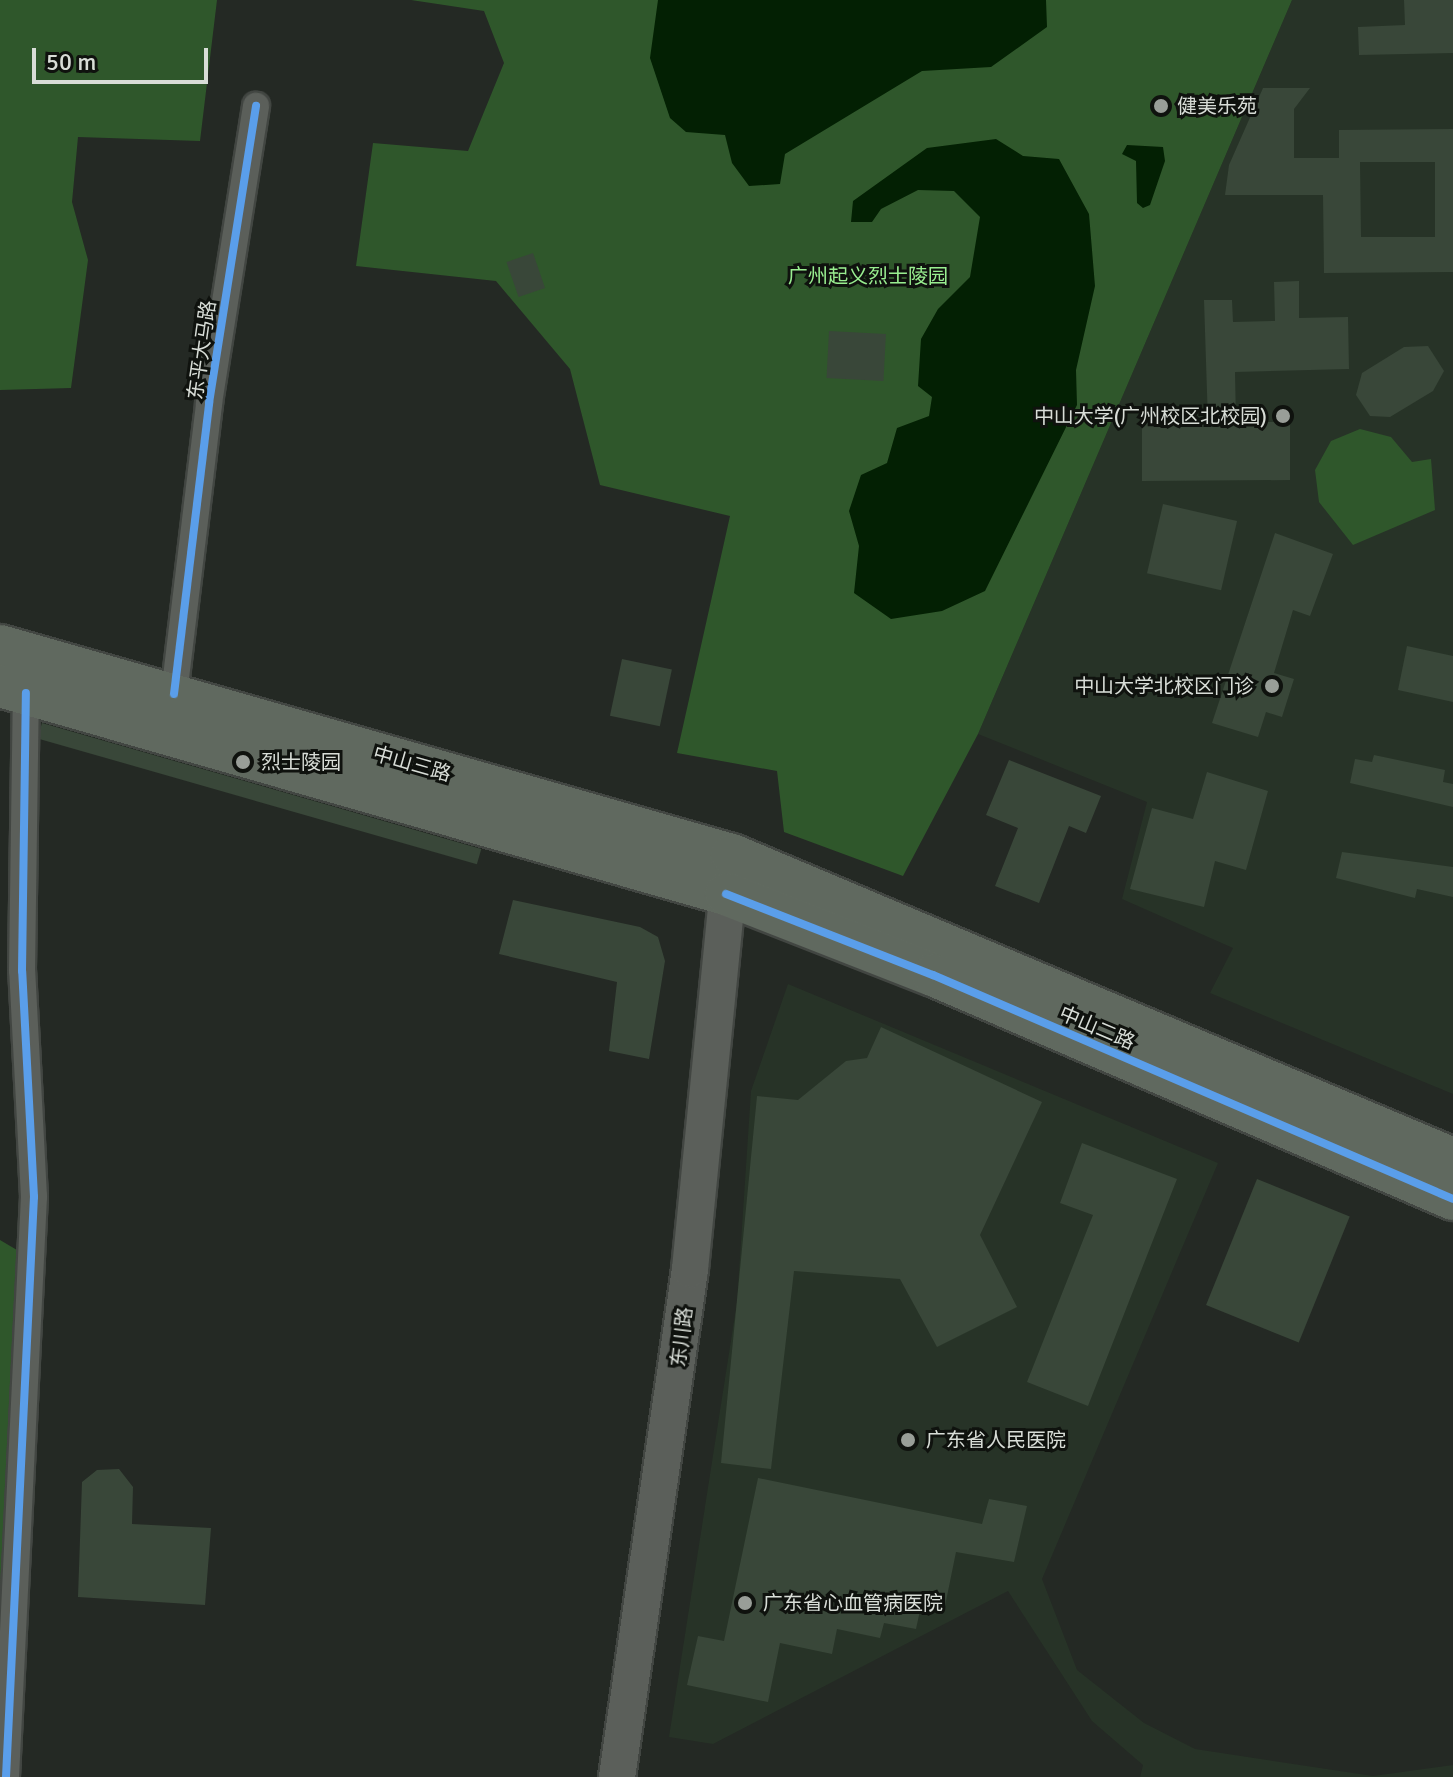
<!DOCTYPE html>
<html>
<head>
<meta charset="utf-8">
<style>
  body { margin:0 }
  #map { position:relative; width:1453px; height:1777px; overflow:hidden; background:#242924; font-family:Signika,"Noto Sans SC",sans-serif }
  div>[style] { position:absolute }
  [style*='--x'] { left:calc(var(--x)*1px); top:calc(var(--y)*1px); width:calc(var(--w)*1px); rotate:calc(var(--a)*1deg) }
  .built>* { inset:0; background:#273327 }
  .green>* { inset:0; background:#2f572b }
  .water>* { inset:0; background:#032003 }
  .building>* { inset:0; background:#394739; transform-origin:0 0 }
  .roads { filter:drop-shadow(2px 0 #424642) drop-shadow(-2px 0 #424642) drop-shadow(0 2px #424642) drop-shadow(0 -2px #424642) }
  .street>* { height:26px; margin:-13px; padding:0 13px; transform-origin:13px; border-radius:13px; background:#5b5f5a }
  .secondary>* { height:36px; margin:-18px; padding:0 18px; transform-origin:18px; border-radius:18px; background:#5b5f5a }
  .primary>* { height:42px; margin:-21px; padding:0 21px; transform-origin:21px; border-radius:21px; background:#60695f }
  .cycleway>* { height:8px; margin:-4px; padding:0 4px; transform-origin:4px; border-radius:4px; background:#5a9eea }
  .dots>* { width:22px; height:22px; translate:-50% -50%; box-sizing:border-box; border:4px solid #0f120e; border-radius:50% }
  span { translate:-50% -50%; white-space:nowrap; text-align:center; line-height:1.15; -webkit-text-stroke:6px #0f120e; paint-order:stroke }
  .poi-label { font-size:20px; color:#d8ddd7 }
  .left { translate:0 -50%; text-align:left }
  .right { translate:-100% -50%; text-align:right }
  .park-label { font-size:20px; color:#99ee90 }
  .street-label { font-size:20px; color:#d8ddd7 }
  .scale { position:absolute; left:32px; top:48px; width:176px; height:36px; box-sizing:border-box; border:4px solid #d8ddd7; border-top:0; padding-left:10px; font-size:24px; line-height:28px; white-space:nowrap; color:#d8ddd7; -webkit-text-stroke:6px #0f120e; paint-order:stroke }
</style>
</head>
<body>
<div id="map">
  <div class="built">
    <div style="clip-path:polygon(1292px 0,1453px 0,1453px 1094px,1210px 993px,1233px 948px,1122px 899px,1147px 802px,978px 734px)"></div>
    <div style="clip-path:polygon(788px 984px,1218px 1163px,1042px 1579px,1077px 1670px,1144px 1723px,1195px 1749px,1373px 1776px,1453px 1765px,1453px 1777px,1140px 1777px,1143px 1765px,1092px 1721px,1008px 1591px,713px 1744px,669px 1737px,737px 1302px,751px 1091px)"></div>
  </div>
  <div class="green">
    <div style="clip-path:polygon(0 0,217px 0,200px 141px,78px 137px,72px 202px,88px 260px,71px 388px,0 390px)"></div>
    <div style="clip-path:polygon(411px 0,1292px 0,978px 734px,903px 876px,784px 832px,777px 771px,677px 753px,730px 516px,600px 485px,570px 369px,496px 281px,356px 266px,373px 143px,468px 151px,504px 63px,484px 11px)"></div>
    <div style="clip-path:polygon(1360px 429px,1391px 437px,1412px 462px,1431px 459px,1435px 510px,1353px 545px,1319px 502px,1315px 470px,1331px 441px)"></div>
    <div style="clip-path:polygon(0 1240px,22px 1253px,0 1650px)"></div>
  </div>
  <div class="water">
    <div style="clip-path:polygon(658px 0,1046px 0,1047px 27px,991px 67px,922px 71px,785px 154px,780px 184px,749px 186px,732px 163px,725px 135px,686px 132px,670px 118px,650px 58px)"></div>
    <div style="clip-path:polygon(996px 139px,1023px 156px,1059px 159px,1089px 214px,1095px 286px,1076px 370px,1077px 405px,985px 591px,942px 611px,891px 619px,854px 593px,859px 546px,849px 511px,861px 475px,887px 463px,897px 428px,929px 416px,932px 397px,918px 386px,921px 339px,938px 309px,970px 277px,980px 217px,954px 191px,918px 190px,881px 209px,872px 222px,851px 222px,853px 201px,927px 148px)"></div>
    <div style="clip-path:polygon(1127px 145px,1163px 147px,1165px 161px,1150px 205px,1143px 208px,1137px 203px,1136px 161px,1122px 154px)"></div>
  </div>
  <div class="building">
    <div style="clip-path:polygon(1404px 0,1453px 0,1453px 53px,1359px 55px,1358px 27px,1405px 25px)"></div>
    <div style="clip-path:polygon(evenodd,1263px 88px,1310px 88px,1294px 109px,1294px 158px,1339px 158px,1339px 130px,1453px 129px,1453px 272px,1324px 273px,1323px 195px,1225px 195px,1229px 165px,1263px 88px,1360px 162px,1435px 162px,1435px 237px,1361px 237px,1360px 162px)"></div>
    <div style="left:533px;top:253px;width:37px;height:28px;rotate:71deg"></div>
    <div style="clip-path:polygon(1299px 281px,1299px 318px,1348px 317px,1349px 369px,1235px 372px,1236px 422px,1290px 422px,1290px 480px,1142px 481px,1142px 423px,1208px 423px,1204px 300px,1232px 300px,1233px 322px,1275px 321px,1274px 282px)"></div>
    <div style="left:829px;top:331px;width:57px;height:47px;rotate:3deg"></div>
    <div style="clip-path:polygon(1428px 346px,1444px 371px,1433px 391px,1390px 417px,1370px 416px,1356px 395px,1362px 373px,1404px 347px)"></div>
    <div style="left:1163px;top:504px;width:76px;height:71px;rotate:13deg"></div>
    <div style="clip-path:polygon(1275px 533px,1333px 554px,1310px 616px,1293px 610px,1274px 673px,1294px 679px,1282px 717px,1266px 712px,1258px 737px,1212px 723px)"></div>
    <div style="clip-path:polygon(1407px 646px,1453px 656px,1453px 702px,1398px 690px)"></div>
    <div style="left:622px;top:659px;width:51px;height:58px;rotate:12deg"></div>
    <div style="left:42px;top:723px;width:457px;height:16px;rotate:16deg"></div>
    <div style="clip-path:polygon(1374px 755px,1445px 770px,1443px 782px,1453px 784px,1453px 807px,1350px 783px,1355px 759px,1372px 762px)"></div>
    <div style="clip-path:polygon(1009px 760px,1101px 796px,1086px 833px,1069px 826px,1039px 903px,995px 886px,1018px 828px,986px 815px)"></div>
    <div style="clip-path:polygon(1207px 772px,1268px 791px,1246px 870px,1215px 861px,1204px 907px,1130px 889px,1152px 808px,1193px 819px)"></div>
    <div style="clip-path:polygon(1342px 852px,1453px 867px,1453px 897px,1417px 889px,1415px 898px,1336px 878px)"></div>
    <div style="clip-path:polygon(513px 900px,640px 927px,658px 937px,665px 961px,649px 1059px,609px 1051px,617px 982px,499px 954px)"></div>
    <div style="clip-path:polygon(881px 1027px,1042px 1102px,980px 1235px,1017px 1307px,937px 1347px,900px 1279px,794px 1271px,771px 1469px,721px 1463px,757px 1096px,798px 1100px,846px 1061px,867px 1058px)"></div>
    <div style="clip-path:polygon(1082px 1143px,1177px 1179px,1088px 1406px,1027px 1382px,1093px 1215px,1060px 1203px)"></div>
    <div style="left:1257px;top:1179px;width:100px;height:136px;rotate:22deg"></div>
    <div style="clip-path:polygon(119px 1469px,133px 1487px,132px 1524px,211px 1528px,205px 1605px,78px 1597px,82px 1482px,97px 1470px)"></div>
    <div style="clip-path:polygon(758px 1478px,982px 1524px,989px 1499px,1027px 1506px,1014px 1562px,956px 1552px,944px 1611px,921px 1606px,916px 1629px,884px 1623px,880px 1638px,837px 1629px,832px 1654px,780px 1643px,768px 1702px,687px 1685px,698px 1636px,724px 1641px)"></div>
  </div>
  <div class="roads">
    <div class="street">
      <div style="--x:174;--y:694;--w:293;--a:-83.1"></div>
      <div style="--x:209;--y:403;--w:301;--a:-81"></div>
      <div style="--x:6;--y:1777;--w:581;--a:-87.24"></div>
      <div style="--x:34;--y:1197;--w:226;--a:-93"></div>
      <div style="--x:22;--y:971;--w:278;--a:-89.2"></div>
    </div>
    <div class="secondary">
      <div style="--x:617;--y:1777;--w:513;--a:-81.82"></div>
      <div style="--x:690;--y:1269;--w:401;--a:-84.3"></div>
    </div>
    <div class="primary">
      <div style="--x:0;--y:646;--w:761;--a:15.94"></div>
      <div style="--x:732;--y:855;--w:782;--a:22.86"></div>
      <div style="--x:0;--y:686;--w:755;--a:15.99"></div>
      <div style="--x:726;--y:894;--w:222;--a:21.4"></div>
      <div style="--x:933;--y:975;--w:566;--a:23.3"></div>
    </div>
  </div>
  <div class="cycleway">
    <div style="--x:174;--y:694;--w:293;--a:-83.1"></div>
    <div style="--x:209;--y:403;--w:301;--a:-81"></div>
    <div style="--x:726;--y:894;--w:222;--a:21.4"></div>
    <div style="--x:933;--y:975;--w:566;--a:23.3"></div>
    <div style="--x:6;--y:1777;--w:581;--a:-87.24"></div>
    <div style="--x:34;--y:1197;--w:226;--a:-93"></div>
    <div style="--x:22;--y:971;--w:278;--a:-89.2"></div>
  </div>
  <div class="dots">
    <div style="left:1161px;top:106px;background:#999e98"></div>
    <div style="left:1283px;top:416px;background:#999e98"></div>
    <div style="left:1272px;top:686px;background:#999e98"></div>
    <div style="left:243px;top:762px;background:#999e98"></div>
    <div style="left:908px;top:1440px;background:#999e98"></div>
    <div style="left:745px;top:1603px;background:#999e98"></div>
  </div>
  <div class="poi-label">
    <span class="left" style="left:1177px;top:106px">健美乐苑</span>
    <span class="right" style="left:1267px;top:416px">中山大学(广州校区北校园)</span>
    <span class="right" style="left:1254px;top:686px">中山大学北校区门诊</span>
    <span class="left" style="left:261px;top:762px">烈士陵园</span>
    <span class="left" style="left:926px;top:1440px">广东省人民医院</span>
    <span class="left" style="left:763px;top:1603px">广东省心血管病医院</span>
  </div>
  <div class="park-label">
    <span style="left:868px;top:276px">广州起义烈士陵园</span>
  </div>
  <div class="street-label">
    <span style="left:202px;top:350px;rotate:-82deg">东平大马路</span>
    <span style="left:412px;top:764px;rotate:16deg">中山三路</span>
    <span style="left:1097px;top:1028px;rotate:23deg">中山二路</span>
    <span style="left:682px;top:1337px;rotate:-83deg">东川路</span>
  </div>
  <div class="scale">50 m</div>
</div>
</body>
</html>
